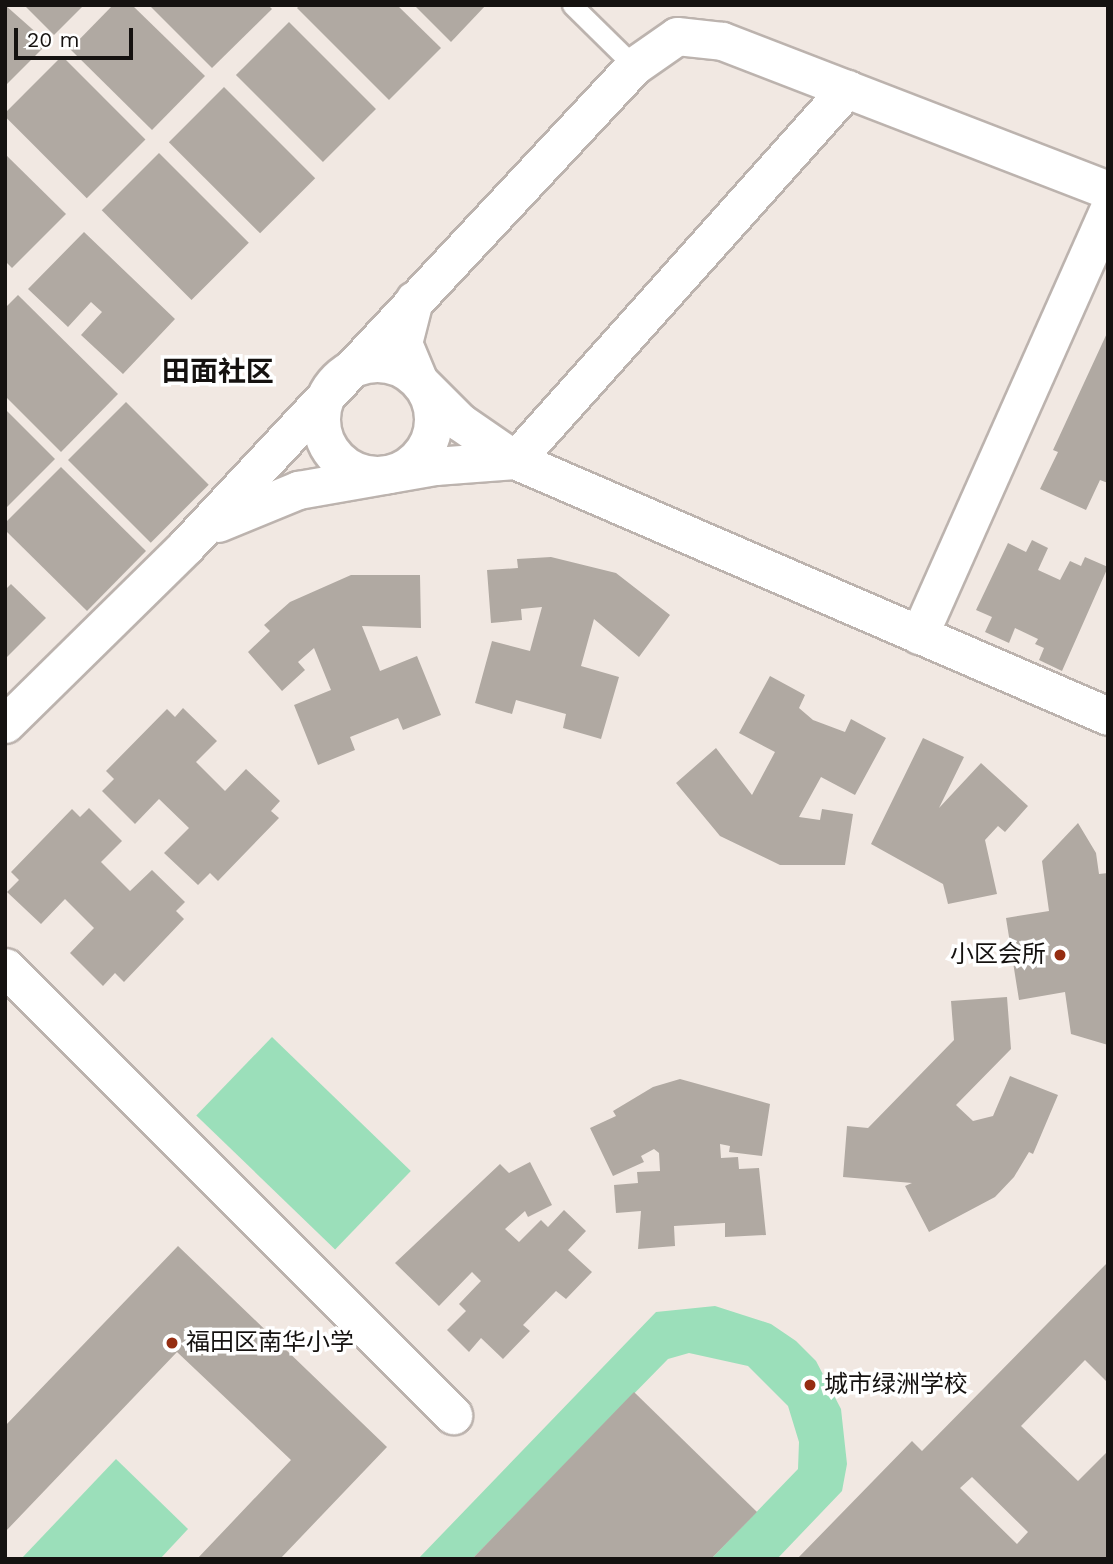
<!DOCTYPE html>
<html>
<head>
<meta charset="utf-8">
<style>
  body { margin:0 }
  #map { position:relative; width:1113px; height:1564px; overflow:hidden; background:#f1e8e2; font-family:"Work Sans","Noto Sans SC",sans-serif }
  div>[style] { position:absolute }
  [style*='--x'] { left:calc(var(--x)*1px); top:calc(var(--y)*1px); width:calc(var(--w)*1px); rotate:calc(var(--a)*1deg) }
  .green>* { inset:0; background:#9bdfba; transform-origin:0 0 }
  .building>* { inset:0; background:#b0a9a2; transform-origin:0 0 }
  .roads { filter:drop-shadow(2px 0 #bcb3ae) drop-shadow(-2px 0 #bcb3ae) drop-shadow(0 2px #bcb3ae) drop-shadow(0 -2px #bcb3ae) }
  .lane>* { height:19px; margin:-9.5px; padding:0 9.5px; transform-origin:9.5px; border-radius:9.5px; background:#fff }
  .street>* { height:37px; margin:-18.5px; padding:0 18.5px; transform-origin:18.5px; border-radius:18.5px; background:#fff }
  .street>.ring { margin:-18.5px; padding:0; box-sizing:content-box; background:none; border:37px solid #fff; border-radius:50% }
  .dots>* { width:19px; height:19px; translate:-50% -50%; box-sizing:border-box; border:4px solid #fff; border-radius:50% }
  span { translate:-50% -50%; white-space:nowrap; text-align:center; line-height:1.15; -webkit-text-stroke:7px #fff; paint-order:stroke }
  .poi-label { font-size:24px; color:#151210 }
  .right { translate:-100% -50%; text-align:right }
  .left { translate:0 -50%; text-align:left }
  .quarter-label { font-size:28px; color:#151210; font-weight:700 }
  .frame { position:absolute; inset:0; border:7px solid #151210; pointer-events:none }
  .scale { position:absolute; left:14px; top:28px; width:119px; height:32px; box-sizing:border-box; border:4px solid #151210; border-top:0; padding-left:9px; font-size:21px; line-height:24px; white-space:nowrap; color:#151210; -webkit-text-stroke:5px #fff; paint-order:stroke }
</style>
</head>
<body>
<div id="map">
  <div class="green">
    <div style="left:272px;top:1037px;width:193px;height:109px;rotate:44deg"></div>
    <div style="clip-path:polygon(715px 1306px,771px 1324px,796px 1341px,816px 1361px,841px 1409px,847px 1464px,842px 1491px,777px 1559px,711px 1559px,798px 1469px,799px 1442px,788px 1406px,748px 1366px,689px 1353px,668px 1359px,472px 1559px,418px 1559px,656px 1312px)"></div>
    <div style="clip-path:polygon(116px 1459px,188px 1529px,160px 1559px,21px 1559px)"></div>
  </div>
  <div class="building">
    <div style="clip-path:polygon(5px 5px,48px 43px,5px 86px)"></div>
    <div style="clip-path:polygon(24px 5px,84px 5px,54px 35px)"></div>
    <div style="clip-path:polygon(113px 5px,132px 5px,205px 76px,152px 130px,70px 49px)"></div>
    <div style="clip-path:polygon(149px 5px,268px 5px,272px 9px,212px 68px)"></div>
    <div style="clip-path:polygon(300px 5px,397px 5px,441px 48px,389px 100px,297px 8px)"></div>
    <div style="clip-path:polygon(414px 5px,486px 5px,451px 42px)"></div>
    <div style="left:289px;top:22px;width:123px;height:75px;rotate:45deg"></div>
    <div style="left:62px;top:56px;width:118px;height:83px;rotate:45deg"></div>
    <div style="left:224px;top:87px;width:129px;height:78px;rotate:45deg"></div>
    <div style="left:159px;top:153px;width:127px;height:81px;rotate:45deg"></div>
    <div style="clip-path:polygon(5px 154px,66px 214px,12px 268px,5px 261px)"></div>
    <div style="clip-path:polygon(84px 232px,175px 319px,123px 374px,81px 335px,102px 312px,91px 302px,68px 327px,28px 289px)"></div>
    <div style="clip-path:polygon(18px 295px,118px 394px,61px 452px,5px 396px,5px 308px)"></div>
    <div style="clip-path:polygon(1108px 331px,1108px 483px,1100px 480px,1086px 510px,1040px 489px,1058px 452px,1053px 450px)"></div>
    <div style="left:126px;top:402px;width:117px;height:82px;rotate:45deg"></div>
    <div style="clip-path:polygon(5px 409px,55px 459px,5px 509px)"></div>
    <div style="clip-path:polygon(61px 467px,146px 551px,87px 611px,5px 530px,5px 523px)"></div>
    <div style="clip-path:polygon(1032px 540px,1048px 548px,1038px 570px,1060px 580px,1070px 561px,1081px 566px,1085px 557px,1108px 567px,1062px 671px,1039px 660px,1044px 648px,1035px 644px,1038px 639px,1015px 628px,1009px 643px,985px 632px,992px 617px,976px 610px,1008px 543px,1026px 552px)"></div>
    <div style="clip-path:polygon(551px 557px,616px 573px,670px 615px,639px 657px,594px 619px,581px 666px,619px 677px,601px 739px,563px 728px,566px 714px,516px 700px,512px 714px,475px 703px,492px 641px,530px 651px,542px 607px,521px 609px,522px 620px,491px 623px,487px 570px,518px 568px,517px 559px)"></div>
    <div style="clip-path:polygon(351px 575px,420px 575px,421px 628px,362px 626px,380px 671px,417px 656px,441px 715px,403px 730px,398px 718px,350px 737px,355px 750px,318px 765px,294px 705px,331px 690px,314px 648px,298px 662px,305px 670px,282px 691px,248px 652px,270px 631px,264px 625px,290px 602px)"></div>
    <div style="clip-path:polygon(11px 584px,46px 618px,5px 659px,5px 590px)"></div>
    <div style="clip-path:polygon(770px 676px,805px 695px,799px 708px,813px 720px,845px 732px,851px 719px,886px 738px,855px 795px,821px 777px,799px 817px,820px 820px,822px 809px,853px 814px,845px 865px,780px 865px,720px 836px,676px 783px,716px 748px,752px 795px,775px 752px,739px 733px)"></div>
    <div style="clip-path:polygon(183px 708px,217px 741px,196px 762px,225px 791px,246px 769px,280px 801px,271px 811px,279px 818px,218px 881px,210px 873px,198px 885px,164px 853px,189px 828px,159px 799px,135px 824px,102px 791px,114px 779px,106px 771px,167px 709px,175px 717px)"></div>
    <div style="clip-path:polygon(923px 738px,964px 757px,939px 808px,981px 763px,1028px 806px,1005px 832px,998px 826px,985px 840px,997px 894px,948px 904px,943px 884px,871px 844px)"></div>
    <div style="clip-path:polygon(89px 808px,122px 841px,101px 862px,130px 891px,152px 870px,185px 902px,176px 911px,184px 919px,124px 982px,115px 973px,103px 986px,70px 953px,94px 928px,65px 899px,41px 924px,7px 892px,19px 880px,11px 872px,72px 809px,80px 817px)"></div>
    <div style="clip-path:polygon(1078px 823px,1096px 853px,1099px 874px,1108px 873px,1108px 1045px,1071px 1034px,1065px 992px,1019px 1000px,1006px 918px,1049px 911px,1042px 861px)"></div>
    <div style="clip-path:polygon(1007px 997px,1011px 1049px,956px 1105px,973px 1121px,993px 1116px,1010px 1076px,1058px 1095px,1033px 1154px,1029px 1152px,1014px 1177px,995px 1197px,929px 1232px,905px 1186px,912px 1183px,843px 1177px,847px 1126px,868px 1128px,954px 1040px,951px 1001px)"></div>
    <div style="clip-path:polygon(680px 1079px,770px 1104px,762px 1156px,729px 1152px,730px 1146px,720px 1144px,721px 1158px,738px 1157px,739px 1169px,759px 1168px,766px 1235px,725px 1237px,725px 1223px,674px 1226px,675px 1246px,638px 1249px,641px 1211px,616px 1213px,614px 1185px,638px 1183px,637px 1172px,660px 1171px,659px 1153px,654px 1149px,641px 1156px,644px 1162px,613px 1176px,590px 1128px,616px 1116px,613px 1111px,653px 1087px)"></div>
    <div style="clip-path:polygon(530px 1162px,552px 1205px,528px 1217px,525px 1211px,505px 1229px,519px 1242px,541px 1220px,548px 1227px,564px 1210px,586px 1231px,568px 1250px,592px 1272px,566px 1299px,556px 1291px,523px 1325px,530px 1331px,503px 1359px,481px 1338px,469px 1352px,447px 1330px,466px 1311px,459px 1304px,481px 1281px,472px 1272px,439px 1306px,395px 1263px,500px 1164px,509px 1173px)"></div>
    <div style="clip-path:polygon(178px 1246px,387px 1447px,280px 1559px,197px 1559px,291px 1460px,177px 1352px,5px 1532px,5px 1426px)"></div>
    <div style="clip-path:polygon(evenodd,1108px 1262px,1108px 1383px,1085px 1360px,1021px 1426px,1078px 1481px,1108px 1451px,1108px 1559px,797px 1559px,912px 1441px,922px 1451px,1108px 1262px,972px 1477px,1028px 1532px,1017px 1544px,960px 1488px,972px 1477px)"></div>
    <div style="clip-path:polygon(634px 1392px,757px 1512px,711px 1559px,472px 1559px)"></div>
  </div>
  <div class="roads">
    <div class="lane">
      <div style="--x:572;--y:5;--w:87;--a:44.5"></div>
    </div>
    <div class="street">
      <div style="--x:414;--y:300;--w:44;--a:104.3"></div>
      <div style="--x:403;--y:343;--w:41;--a:67.2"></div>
      <div style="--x:419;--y:381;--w:58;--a:45"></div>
      <div style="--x:460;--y:422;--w:67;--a:34.6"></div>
      <div style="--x:515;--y:460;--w:646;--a:23.35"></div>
      <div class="ring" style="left:321px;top:363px;width:75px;height:75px"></div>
      <div style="--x:218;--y:523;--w:87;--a:-22.4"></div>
      <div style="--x:298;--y:490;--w:139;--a:-9.9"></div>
      <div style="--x:435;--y:466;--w:80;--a:-4.3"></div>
      <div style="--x:515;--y:460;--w:498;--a:-48.2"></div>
      <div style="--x:919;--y:635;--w:465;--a:-66"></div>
      <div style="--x:5;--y:724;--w:254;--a:-44.5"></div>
      <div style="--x:186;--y:546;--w:657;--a:-46.97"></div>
      <div style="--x:634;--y:66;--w:52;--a:-34.9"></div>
      <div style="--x:677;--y:36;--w:45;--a:6.3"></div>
      <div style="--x:722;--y:41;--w:414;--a:21.1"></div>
      <div style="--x:5;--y:967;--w:634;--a:45"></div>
    </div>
  </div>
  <div class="dots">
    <div style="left:1060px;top:955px;background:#952d11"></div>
    <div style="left:172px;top:1343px;background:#952d11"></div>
    <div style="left:810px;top:1385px;background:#952d11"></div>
  </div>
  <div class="poi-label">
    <span class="right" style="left:1046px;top:955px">小区会所</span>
    <span class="left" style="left:186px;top:1343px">福田区南华小学</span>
    <span class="left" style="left:824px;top:1385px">城市绿洲学校</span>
  </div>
  <div class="quarter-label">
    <span style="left:218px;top:372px">田面社区</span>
  </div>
  <div class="frame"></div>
  <div class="scale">20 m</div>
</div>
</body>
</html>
